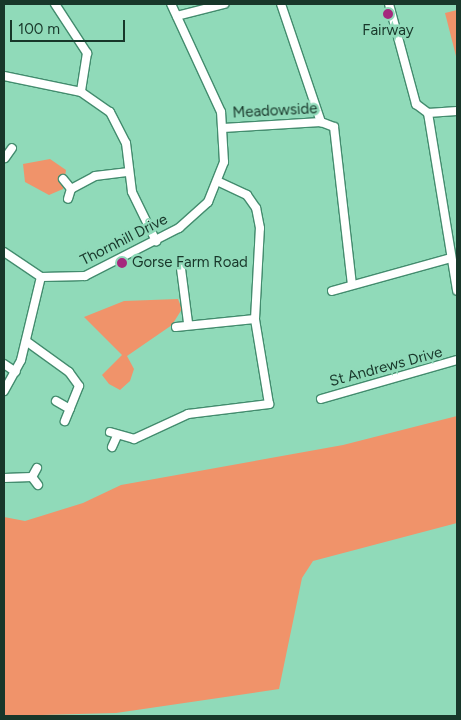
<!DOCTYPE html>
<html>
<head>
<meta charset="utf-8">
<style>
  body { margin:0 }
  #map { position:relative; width:461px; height:720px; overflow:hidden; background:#90dab9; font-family:Figtree,sans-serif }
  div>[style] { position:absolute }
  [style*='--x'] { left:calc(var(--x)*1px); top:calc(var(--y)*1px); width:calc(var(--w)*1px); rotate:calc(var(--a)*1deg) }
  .green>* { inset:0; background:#f0936a }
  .roads { filter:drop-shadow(1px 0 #438c6e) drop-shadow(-1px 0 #438c6e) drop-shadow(0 1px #438c6e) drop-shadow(0 -1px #438c6e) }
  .minor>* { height:8px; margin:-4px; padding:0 4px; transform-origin:4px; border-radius:4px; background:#fff }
  .dots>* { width:14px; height:14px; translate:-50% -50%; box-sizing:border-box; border:2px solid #90dab9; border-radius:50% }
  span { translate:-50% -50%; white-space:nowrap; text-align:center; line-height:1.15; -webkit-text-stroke:5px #90dab9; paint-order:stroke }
  .poi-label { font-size:15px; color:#18372a }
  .left { translate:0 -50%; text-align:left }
  .street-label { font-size:15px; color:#18372a }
  .frame { position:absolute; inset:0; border:5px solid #18372a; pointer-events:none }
  .scale { position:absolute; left:10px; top:20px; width:115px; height:22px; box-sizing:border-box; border:2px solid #18372a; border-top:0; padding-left:6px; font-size:15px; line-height:18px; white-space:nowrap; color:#18372a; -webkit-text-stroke:4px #90dab9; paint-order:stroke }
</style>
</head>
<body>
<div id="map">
  <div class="green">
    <div style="clip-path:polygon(457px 10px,457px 60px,445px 13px)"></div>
    <div style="clip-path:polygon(50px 159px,66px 170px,63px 189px,49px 195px,25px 182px,23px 164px)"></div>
    <div style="clip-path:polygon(178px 299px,182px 309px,172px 325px,127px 356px,134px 369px,130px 381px,120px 390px,109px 384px,102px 375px,122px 355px,84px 317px,124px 301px)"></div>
    <div style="clip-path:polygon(457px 416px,457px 523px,313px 561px,302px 578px,279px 689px,116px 713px,4px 716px,4px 517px,25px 521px,83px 503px,121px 485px,343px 445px)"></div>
  </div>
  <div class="roads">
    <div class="minor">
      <div style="--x:55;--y:4;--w:59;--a:56.9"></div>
      <div style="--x:87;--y:53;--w:39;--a:99"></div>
      <div style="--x:281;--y:4;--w:125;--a:71.3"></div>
      <div style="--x:389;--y:4;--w:104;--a:74.9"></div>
      <div style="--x:416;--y:104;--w:15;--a:37"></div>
      <div style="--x:428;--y:113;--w:29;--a:-4"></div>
      <div style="--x:177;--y:16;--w:49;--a:-14.3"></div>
      <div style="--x:4;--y:76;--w:79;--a:11.7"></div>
      <div style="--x:81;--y:92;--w:35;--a:35"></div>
      <div style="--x:110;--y:112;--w:35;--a:63"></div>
      <div style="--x:126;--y:143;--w:49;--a:83"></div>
      <div style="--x:132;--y:192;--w:55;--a:63.9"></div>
      <div style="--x:428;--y:113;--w:180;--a:80.7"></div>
      <div style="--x:223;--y:128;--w:98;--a:-3.5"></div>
      <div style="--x:321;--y:122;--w:14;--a:21"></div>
      <div style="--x:334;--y:127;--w:158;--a:83.5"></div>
      <div style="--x:5;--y:158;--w:12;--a:-55"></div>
      <div style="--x:63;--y:179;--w:13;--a:51"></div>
      <div style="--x:71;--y:189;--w:10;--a:107"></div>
      <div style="--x:71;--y:189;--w:27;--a:-28"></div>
      <div style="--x:95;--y:176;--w:32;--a:-7"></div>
      <div style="--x:4;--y:252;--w:45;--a:34"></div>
      <div style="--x:41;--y:277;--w:44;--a:-1.3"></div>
      <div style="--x:85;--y:276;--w:106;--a:-27.1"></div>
      <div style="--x:179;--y:228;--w:39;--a:-42"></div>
      <div style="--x:208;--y:202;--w:43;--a:-68.2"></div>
      <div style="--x:224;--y:162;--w:50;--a:-93.4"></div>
      <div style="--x:221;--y:112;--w:119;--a:-114.8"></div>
      <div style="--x:180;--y:261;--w:63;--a:82.6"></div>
      <div style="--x:332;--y:291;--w:123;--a:-15.5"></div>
      <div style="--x:176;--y:327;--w:79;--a:-5.8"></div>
      <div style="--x:26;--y:341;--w:53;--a:35.8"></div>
      <div style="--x:69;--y:372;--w:17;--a:54"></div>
      <div style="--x:79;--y:386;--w:38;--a:112"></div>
      <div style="--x:4;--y:364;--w:14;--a:34"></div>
      <div style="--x:4;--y:391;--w:35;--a:-61"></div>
      <div style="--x:21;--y:360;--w:85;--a:-76.5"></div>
      <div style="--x:321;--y:399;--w:141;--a:-16"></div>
      <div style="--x:56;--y:401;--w:16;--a:30"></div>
      <div style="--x:110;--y:432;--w:25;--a:16"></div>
      <div style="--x:134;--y:439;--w:60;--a:-24.8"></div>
      <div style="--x:188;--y:414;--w:82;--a:-7"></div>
      <div style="--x:269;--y:404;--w:86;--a:-99.4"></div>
      <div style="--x:255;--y:319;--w:91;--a:-86.9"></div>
      <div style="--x:260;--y:228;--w:20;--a:-101"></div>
      <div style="--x:256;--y:208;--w:16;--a:-125"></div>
      <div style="--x:247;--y:195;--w:31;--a:-155"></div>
      <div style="--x:112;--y:447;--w:12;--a:-66"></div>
      <div style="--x:37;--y:468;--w:10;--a:119"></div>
      <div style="--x:32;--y:477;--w:10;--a:53"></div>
      <div style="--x:4;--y:478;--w:28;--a:-2"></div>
    </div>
  </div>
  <div class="dots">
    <div style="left:388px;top:14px;background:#a5297d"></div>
    <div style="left:122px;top:263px;background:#a5297d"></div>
  </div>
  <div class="poi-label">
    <span style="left:388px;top:31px">Fairway</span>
    <span class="left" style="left:132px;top:263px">Gorse Farm Road</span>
  </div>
  <div class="street-label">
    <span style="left:275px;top:111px;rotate:-3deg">Meadowside</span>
    <span style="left:124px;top:240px;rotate:-27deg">Thornhill Drive</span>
    <span style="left:386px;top:367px;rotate:-15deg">St Andrews Drive</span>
  </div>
  <div class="frame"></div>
  <div class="scale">100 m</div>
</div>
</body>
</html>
